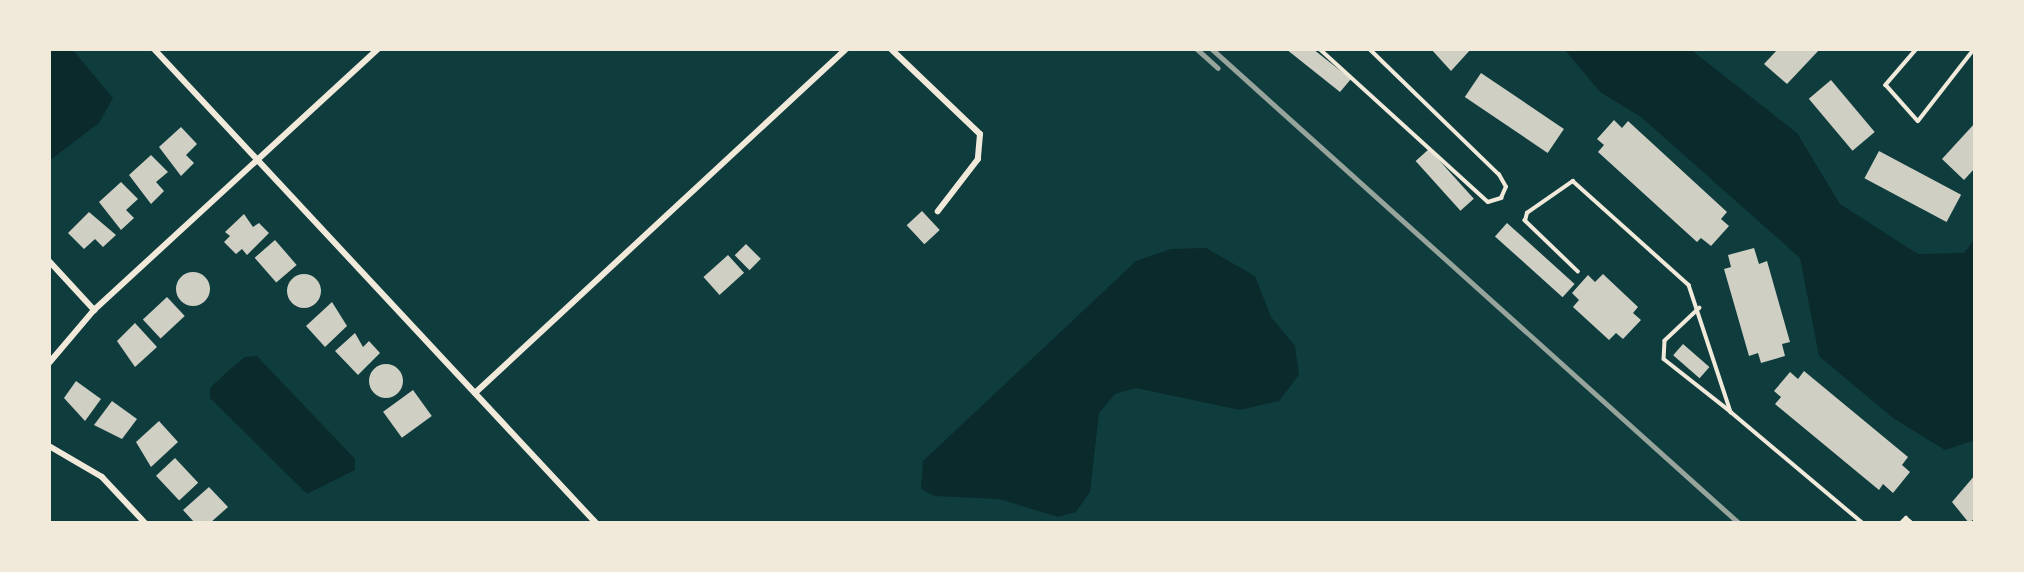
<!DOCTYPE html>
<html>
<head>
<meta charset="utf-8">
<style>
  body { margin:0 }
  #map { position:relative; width:2024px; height:572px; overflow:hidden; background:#0f3d3e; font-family:"Varela Round",sans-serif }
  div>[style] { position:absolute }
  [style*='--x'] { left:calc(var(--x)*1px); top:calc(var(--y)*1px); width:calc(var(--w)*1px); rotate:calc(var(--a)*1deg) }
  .water>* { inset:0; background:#0a2a2b }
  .building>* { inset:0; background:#cfcfc3; transform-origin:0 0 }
  .round { border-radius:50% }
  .service>* { height:3.5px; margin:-1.75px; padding:0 1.75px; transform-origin:1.75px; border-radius:1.75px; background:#f1e9da }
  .minor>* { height:6px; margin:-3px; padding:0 3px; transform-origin:3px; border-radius:3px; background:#f1e9da }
  .rail>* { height:4.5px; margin:-2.25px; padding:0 2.25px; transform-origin:2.25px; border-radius:2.25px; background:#97a49c }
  span { translate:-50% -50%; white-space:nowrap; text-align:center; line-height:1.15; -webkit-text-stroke:7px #f1e9da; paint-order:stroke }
  .frame { position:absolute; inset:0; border:51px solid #f1e9da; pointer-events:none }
</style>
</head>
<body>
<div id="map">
  <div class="water">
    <div style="clip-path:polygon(49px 49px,72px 49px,113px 98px,99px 123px,49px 161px)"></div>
    <div style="clip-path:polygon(1564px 49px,1690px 49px,1797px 133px,1840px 204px,1918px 254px,1964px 253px,1975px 238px,1975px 440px,1945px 450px,1893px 418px,1819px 356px,1800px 258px,1641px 117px,1600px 92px)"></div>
    <div style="clip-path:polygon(1206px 248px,1255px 276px,1271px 317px,1295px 346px,1299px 375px,1279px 401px,1240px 410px,1136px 388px,1115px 394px,1099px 413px,1090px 492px,1076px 512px,1058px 517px,999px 499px,934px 496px,921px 489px,923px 461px,1136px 261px,1171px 249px)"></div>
    <div style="clip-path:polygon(257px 356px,355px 459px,355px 470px,307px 494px,210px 398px,210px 388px,228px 371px,245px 357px)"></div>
  </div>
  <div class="building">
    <div style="clip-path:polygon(1286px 49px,1313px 49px,1351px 79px,1340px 92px)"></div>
    <div style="clip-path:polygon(1431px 49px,1471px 49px,1451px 71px)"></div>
    <div style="clip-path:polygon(1778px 49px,1820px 49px,1787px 84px,1764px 64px)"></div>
    <div style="left:1481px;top:73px;width:100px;height:29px;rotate:34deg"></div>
    <div style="left:1831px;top:80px;width:68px;height:29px;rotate:50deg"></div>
    <div style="clip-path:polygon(1614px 120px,1622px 128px,1628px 121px,1727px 212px,1721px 219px,1729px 226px,1711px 246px,1701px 238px,1697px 242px,1598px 152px,1604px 145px,1597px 139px)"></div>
    <div style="clip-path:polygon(1975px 123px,1975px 168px,1964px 180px,1942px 159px)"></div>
    <div style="clip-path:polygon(181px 127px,197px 144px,186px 155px,194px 163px,181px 176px,159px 147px)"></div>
    <div style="left:1429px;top:149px;width:67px;height:18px;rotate:48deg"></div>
    <div style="left:1879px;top:151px;width:93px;height:31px;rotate:28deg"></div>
    <div style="clip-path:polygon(151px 155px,168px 172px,156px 182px,164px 191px,151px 204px,129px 175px)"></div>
    <div style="clip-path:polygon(121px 182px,138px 199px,126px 210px,134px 218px,121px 230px,99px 202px)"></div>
    <div style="left:922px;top:211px;width:26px;height:21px;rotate:47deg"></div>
    <div style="clip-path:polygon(89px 212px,116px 235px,103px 247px,95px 239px,84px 249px,68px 233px)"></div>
    <div style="clip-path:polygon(244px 214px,253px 227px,259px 223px,269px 233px,247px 255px,242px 249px,236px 254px,224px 242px,230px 236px,225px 232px)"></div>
    <div style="left:1507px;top:223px;width:91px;height:18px;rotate:42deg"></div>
    <div style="left:275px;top:240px;width:33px;height:27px;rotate:49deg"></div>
    <div style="left:746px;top:244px;width:21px;height:16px;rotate:45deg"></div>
    <div style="clip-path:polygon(1754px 248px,1759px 264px,1767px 261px,1790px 342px,1782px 344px,1785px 356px,1761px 363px,1758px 353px,1749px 356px,1724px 269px,1731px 267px,1728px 255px)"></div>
    <div style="left:728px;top:255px;width:24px;height:33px;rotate:48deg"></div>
    <div class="round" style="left:176px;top:272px;width:34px;height:34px"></div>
    <div style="clip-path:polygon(1603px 274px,1638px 307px,1633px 313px,1641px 320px,1623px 339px,1616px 333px,1609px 340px,1573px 307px,1579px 300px,1572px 293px,1588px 275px,1595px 282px)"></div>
    <div class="round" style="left:287px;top:274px;width:34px;height:34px"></div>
    <div style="left:167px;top:297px;width:26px;height:33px;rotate:47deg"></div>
    <div style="clip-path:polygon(332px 302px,347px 326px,325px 347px,306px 326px)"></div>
    <div style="clip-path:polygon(135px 323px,157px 347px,135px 367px,117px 341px)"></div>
    <div style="clip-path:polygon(355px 333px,363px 347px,369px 341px,380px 353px,358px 375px,335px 351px)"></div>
    <div style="left:1683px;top:344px;width:35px;height:15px;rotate:41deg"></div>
    <div class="round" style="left:369px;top:364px;width:34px;height:34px"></div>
    <div style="clip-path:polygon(1804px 371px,1908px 457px,1902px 465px,1910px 472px,1893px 493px,1883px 484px,1879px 490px,1775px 404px,1781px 397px,1774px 391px,1790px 372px,1798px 379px)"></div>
    <div style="clip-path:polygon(76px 381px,101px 399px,85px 421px,64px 398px)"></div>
    <div style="left:413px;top:390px;width:32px;height:37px;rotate:54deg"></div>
    <div style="clip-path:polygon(112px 401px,137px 419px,122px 439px,94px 425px)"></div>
    <div style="clip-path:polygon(159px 421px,178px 442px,151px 467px,136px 442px)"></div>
    <div style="left:175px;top:458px;width:34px;height:26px;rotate:47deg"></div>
    <div style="clip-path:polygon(1975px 475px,1975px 518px,1969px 523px,1952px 502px)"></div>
    <div style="clip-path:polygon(209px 487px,228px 507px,210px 523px,194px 522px,183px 510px)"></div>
  </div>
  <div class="service">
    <div style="--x:1320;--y:49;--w:227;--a:42.3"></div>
    <div style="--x:1488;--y:202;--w:14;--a:-17"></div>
    <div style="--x:1501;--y:198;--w:12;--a:-66"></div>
    <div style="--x:1506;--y:187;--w:14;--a:-120"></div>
    <div style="--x:1499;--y:175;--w:181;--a:-135.9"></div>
    <div style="--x:1917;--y:49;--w:48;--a:130.7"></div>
    <div style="--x:1886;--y:85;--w:48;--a:48.4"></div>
    <div style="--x:1918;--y:121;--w:91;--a:-52.1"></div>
    <div style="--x:1578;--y:272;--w:74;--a:-136.1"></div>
    <div style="--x:1525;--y:221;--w:8;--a:-76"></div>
    <div style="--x:1527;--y:213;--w:56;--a:-34.8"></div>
    <div style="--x:1573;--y:181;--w:156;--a:41.9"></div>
    <div style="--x:1689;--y:285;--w:134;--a:71.7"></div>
    <div style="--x:1731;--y:412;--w:172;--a:40.1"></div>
    <div style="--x:1700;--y:308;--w:48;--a:136.7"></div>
    <div style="--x:1665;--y:341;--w:18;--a:93"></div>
    <div style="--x:1664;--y:359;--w:85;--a:38.3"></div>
    <div style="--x:1901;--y:523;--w:7;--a:-45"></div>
    <div style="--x:1906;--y:518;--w:8;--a:40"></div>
  </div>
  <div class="minor">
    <div style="--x:154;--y:49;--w:648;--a:47"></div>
    <div style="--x:891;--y:49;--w:123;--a:43.7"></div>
    <div style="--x:980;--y:134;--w:25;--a:95"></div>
    <div style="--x:978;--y:159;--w:66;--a:127.6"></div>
    <div style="--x:49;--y:261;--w:67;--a:47.4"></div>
    <div style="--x:49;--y:363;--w:70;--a:-49.7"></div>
    <div style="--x:94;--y:310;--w:386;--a:-42.6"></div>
    <div style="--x:475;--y:393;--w:506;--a:-42.84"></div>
    <div style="--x:49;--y:446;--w:61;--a:30.3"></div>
    <div style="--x:102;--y:477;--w:63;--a:46.9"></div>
  </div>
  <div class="rail">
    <div style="--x:1197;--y:49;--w:28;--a:42"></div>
    <div style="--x:1212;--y:49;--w:709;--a:41.97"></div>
  </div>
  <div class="frame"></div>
</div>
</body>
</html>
